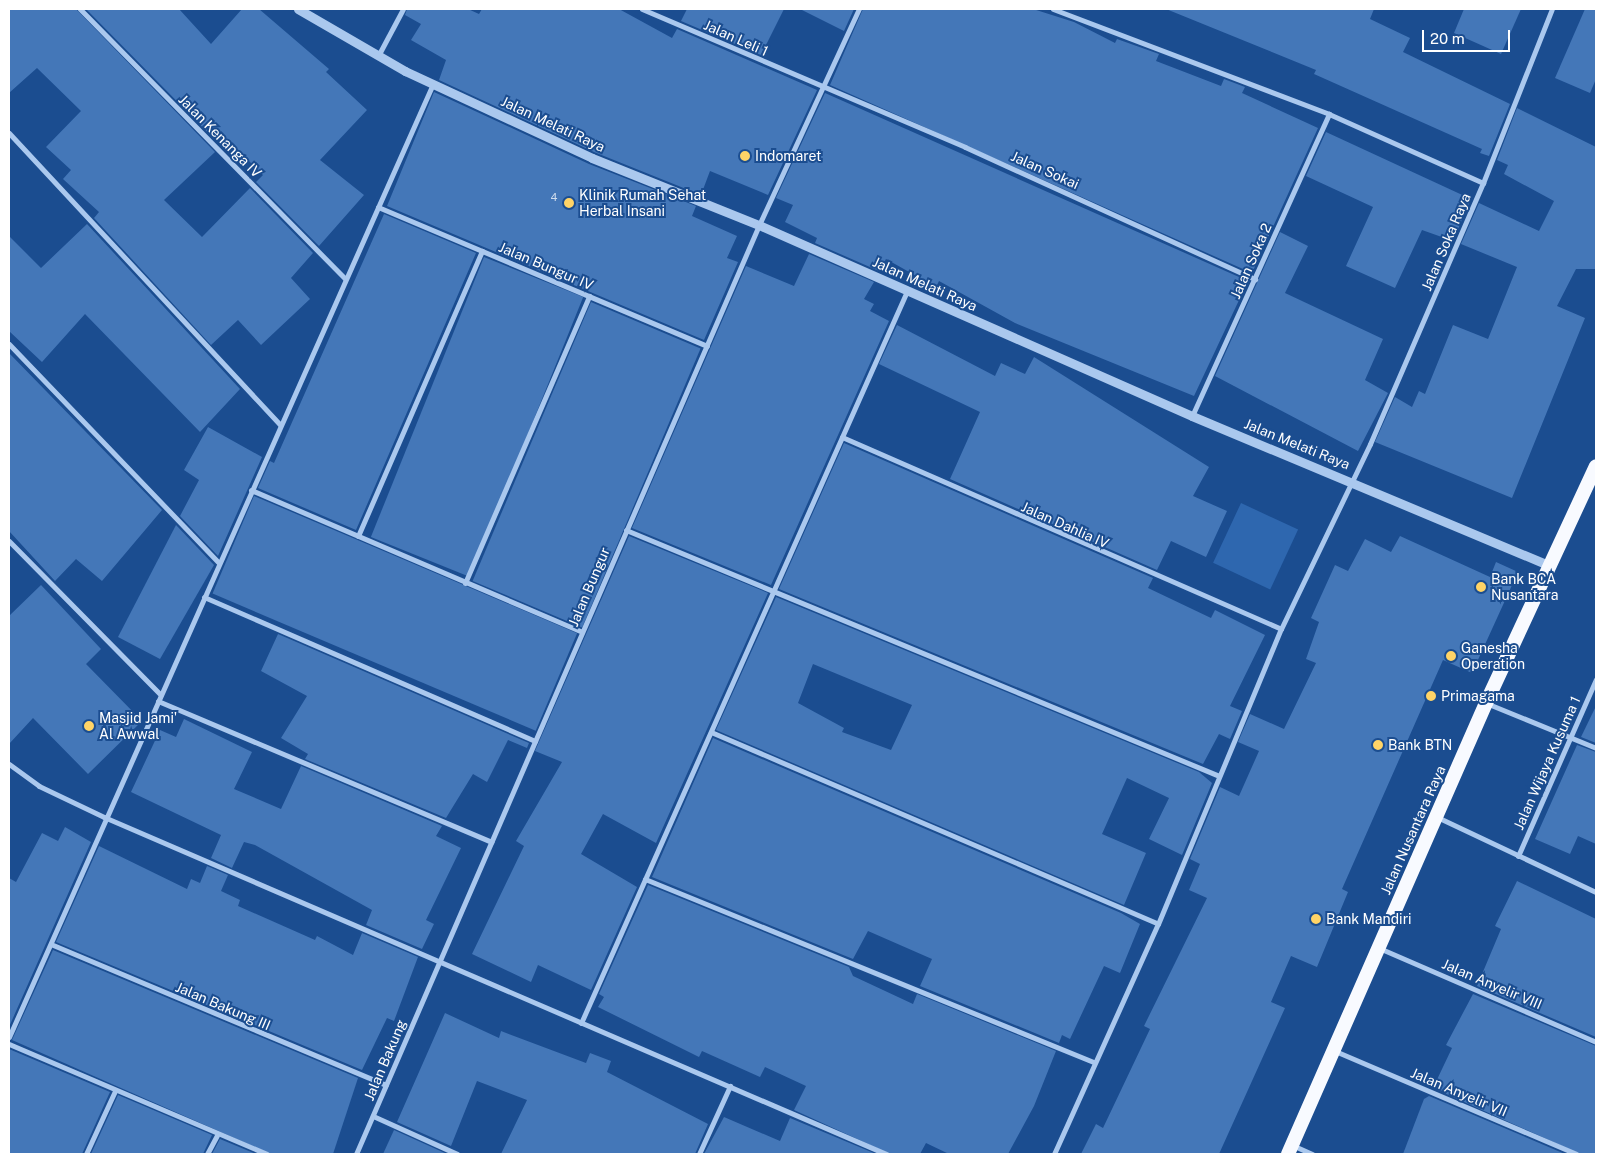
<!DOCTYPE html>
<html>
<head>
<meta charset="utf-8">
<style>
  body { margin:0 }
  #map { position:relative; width:1605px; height:1163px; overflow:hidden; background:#1b4d90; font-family:"Public Sans",sans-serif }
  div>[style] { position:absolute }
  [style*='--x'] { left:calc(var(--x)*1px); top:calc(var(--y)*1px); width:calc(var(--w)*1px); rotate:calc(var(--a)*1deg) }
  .green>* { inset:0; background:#2e67af; transform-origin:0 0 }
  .building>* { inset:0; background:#4477b8; transform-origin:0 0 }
  .minor>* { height:5px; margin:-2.5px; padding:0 2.5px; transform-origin:2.5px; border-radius:2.5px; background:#aac8ee }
  .tertiary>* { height:9px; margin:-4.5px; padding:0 4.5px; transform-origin:4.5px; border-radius:4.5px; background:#aac8ee }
  .trunk>* { height:14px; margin:-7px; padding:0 7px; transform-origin:7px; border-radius:7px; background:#f8faff }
  .dots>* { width:14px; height:14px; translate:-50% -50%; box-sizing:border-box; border:2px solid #1b4d90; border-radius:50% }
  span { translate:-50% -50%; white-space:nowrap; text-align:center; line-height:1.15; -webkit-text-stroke:4px #1b4d90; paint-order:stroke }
  .number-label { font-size:11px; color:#d0dded }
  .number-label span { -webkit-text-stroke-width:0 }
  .street-label { font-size:14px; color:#fff }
  .poi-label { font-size:14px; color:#fff }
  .left { translate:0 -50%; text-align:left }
  .frame { position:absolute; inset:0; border:10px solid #fff; pointer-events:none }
  .scale { position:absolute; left:1422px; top:30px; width:88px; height:22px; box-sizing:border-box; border:2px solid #fff; border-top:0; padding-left:6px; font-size:15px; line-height:18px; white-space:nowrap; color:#fff; -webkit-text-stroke:4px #1b4d90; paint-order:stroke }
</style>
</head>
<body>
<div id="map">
  <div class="green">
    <div style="left:1241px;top:503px;width:63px;height:66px;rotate:25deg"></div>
  </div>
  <div class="building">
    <div style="clip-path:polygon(9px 9px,76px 9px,215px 152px,164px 200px,202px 237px,250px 188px,313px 253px,291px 278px,310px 299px,261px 345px,238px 320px,211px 345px,94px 218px,99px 212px,63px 179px,71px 170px,46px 147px,81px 111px,37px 68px,9px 93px)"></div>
    <div style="clip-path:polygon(86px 9px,179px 9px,211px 44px,242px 9px,259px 9px,329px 69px,326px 72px,367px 110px,320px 160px,364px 195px,319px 246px,256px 182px,263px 175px,228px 140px,221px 146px)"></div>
    <div style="clip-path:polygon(407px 9px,468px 9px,479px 14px,482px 9px,619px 9px,672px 38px,677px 29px,817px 90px,768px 195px,710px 171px,701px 195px,594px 152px,439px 80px,446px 60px,411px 40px,421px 24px,405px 15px)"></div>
    <div style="clip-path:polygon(687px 9px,784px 9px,761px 55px,681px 21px)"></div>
    <div style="clip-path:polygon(800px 9px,854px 9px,844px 31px)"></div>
    <div style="clip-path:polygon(863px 9px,1033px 9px,1074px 22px,1115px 43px,1117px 39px,1159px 54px,1156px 61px,1221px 86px,1224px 79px,1245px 87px,1242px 93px,1318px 128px,1252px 273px,830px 85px)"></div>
    <div style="clip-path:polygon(1166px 9px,1374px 9px,1370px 19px,1410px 38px,1403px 52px,1510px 104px,1489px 156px,1480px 153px,1482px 149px,1314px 74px,1316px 70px)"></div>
    <div style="clip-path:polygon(1464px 9px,1521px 9px,1501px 54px,1454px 33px)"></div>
    <div style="clip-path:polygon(1585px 9px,1596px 9px,1596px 79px,1590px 93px,1555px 78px)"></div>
    <div style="clip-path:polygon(434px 92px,589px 164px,696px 206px,692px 216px,737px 236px,727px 258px,738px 262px,704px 340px,387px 206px)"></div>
    <div style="clip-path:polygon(825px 93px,1248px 281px,1194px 396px,1015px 323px,939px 281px,936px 287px,886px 259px,879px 271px,815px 243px,817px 238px,785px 222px,793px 205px,776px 198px)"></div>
    <div style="clip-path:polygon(1517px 108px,1596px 147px,1596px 269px,1576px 269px,1557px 306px,1585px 318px,1512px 498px,1375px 442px,1395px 397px,1412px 407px,1419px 391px,1425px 394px,1453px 325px,1488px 339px,1517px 267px,1461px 244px,1479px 203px,1539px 231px,1554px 201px,1504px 174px,1508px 165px,1497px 160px)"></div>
    <div style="clip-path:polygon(1326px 132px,1471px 199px,1453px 241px,1422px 230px,1395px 288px,1346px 266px,1373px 207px,1306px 176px)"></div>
    <div style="clip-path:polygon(384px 214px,476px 253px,356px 530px,258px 488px,270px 461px,274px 463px)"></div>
    <div style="clip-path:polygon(87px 224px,240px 389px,200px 432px,85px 314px,42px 362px,9px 331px,9px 236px,41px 268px)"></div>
    <div style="clip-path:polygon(1280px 232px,1308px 246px,1285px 293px,1383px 339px,1365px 380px,1388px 393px,1358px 451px,1215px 376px)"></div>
    <div style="clip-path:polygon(809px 254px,874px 282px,864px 299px,874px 304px,870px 311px,889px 321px,771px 585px,632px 528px,746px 266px,794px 286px)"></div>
    <div style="left:484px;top:257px;width:107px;height:302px;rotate:22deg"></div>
    <div style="left:591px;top:302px;width:119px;height:303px;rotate:23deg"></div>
    <div style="clip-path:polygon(897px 325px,995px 376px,1001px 363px,1025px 374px,1034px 357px,1209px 467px,1193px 496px,1227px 511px,1206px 557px,1171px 541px,1157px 570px,950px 479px,980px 412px,879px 364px)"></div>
    <div style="clip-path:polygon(9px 353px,162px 510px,102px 581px,76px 559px,55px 581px,9px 531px)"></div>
    <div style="clip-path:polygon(208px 427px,262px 457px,218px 556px,180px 516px,199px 480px,184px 470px)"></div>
    <div style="clip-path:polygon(844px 443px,1153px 578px,1148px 588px,1211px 618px,1215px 610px,1265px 635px,1230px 706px,1242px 711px,1230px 739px,1219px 734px,1203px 764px,779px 589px)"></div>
    <div style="left:254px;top:496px;width:351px;height:106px;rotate:23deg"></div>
    <div style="clip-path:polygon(176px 525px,214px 565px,160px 659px,118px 637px)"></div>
    <div style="clip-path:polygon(629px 536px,768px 593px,656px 843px,603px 814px,581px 854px,637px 887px,591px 990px,538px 965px,531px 982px,472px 954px,524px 846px,516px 841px,562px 762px,535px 751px)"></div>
    <div style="clip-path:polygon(1400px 536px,1490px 577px,1496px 562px,1518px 572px,1472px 673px,1443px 660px,1342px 889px,1348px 892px,1317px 967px,1291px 956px,1271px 1002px,1285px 1008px,1219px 1154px,1081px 1154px,1096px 1124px,1103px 1128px,1150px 1029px,1144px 1026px,1207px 898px,1189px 890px,1200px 864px,1190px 859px,1220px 787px,1239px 796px,1259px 751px,1238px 742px,1250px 714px,1284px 729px,1316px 663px,1306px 659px,1319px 622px,1311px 618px,1335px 565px,1348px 571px,1365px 539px,1391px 552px)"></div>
    <div style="clip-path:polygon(41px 585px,101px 649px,86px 664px,142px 721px,88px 774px,33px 718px,9px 744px,9px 616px)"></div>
    <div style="clip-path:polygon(evenodd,776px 597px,1199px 772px,1212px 783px,1182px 855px,1149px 839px,1169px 798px,1127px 778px,1102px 834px,1146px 853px,1124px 905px,716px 730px,776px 597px,813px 664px,912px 705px,891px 750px,842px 732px,844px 728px,798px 703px,813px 664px)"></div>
    <div style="clip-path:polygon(278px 634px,529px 743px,527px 748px,508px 740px,487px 782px,473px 774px,446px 818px,305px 759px,308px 754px,281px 738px,307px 696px,261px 671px)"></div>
    <div style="clip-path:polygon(1596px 706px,1596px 743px,1581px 737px)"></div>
    <div style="clip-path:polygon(184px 719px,252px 752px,234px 789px,281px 809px,301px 766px,442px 826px,436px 836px,461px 848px,426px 920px,434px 924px,422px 949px,366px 925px,372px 910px,255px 845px,244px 842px,232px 868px,211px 858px,221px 835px,131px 792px,160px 730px,176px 737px)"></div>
    <div style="clip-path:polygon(713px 738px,1121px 913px,1140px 924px,1120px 973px,1104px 966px,1070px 1039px,1062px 1035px,1059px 1043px,920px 986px,932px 959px,868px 931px,853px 959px,652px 877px)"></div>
    <div style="clip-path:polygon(1577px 745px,1596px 752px,1596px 844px,1578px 836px,1570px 854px,1535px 839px)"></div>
    <div style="clip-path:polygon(65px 827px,91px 842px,9px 1027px,9px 878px,16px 882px,42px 833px,58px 841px)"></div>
    <div style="clip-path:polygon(99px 846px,187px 889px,191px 879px,200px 883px,207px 866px,228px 875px,221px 891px,240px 900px,238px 906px,315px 940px,317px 936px,353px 955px,362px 933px,418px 957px,394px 1021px,387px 1018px,362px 1070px,56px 942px)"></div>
    <div style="clip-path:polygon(1517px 881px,1596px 919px,1596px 1037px,1477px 986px,1501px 929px,1495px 926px)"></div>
    <div style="clip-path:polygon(648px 885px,849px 967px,853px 976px,913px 1004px,917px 994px,1056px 1051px,1034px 1106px,1008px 1154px,949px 1154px,926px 1143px,920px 1154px,890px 1154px,794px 1110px,806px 1086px,765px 1067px,760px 1077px,702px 1051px,699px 1057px,598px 1007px,604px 997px,599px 994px)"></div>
    <div style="clip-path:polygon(53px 950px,358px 1078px,333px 1154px,271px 1154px,12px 1040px)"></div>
    <div style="clip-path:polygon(1473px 994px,1596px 1046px,1596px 1154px,1580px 1154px,1433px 1088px,1452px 1048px,1446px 1045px)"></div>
    <div style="clip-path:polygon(445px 1013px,499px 1038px,501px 1031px,586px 1063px,590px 1053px,611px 1061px,607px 1072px,708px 1124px,695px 1154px,501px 1154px,527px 1100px,477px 1081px,451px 1146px,397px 1122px)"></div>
    <div style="clip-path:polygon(9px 1049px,110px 1092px,82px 1154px,9px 1154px)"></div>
    <div style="clip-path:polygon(118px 1095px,212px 1135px,203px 1154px,91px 1154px)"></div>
    <div style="clip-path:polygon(1429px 1096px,1565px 1154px,1403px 1154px,1424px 1099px)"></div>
    <div style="clip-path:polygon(724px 1117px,780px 1141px,790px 1118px,876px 1154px,704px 1154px)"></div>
    <div style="clip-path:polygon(394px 1130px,447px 1154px,383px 1154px)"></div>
    <div style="clip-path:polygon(220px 1139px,256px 1154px,212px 1154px)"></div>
  </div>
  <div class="minor">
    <div style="--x:80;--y:9;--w:378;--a:45.5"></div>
    <div style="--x:642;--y:9;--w:351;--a:23.1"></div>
    <div style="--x:965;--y:147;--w:319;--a:24.5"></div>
    <div style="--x:1053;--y:9;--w:295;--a:20.8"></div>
    <div style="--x:1329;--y:114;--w:169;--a:24.1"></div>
    <div style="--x:378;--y:56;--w:53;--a:-62"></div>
    <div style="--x:9;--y:133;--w:398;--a:47.1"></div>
    <div style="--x:378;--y:207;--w:357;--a:22.9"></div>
    <div style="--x:9;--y:344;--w:302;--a:46.2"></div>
    <div style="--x:1192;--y:416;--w:332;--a:-65.6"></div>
    <div style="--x:842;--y:437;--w:479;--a:23.6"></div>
    <div style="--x:251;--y:490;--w:360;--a:23.2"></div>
    <div style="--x:626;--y:530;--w:640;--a:22.52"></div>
    <div style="--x:358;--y:536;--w:311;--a:-66.5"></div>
    <div style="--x:9;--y:541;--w:216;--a:45.4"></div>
    <div style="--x:465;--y:583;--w:313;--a:-66.6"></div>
    <div style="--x:204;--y:597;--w:361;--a:23.5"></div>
    <div style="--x:158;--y:701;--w:362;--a:22.9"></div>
    <div style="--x:1486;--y:703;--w:119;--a:22.2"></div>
    <div style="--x:711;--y:732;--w:486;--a:23.2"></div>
    <div style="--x:9;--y:764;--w:37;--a:36"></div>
    <div style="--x:39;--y:786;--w:72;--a:25.5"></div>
    <div style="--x:104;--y:817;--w:852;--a:23.31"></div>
    <div style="--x:1437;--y:817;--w:176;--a:25.3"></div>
    <div style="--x:1518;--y:856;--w:193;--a:-66.2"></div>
    <div style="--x:645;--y:879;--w:485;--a:22.2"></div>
    <div style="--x:53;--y:945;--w:361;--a:22.8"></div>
    <div style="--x:1379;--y:948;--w:236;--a:23.4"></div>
    <div style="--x:581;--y:1023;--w:801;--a:-65.99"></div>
    <div style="--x:9;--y:1037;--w:1043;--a:-66.02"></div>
    <div style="--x:9;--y:1044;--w:280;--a:23.1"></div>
    <div style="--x:1335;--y:1051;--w:262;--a:23.1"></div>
    <div style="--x:373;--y:1116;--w:92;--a:24.3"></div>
    <div style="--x:1292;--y:1145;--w:22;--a:24"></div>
    <div style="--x:86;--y:1154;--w:69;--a:-65.3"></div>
    <div style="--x:207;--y:1154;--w:21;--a:-62"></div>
    <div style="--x:356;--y:1154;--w:1013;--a:-66.55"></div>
    <div style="--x:759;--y:225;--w:238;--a:-65.2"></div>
    <div style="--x:699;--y:1154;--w:75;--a:-65.5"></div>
    <div style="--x:1054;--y:1154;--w:252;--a:-65.7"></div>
    <div style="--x:1158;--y:924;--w:320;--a:-67.4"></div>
    <div style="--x:1281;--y:629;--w:205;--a:-64.3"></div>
    <div style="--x:1370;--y:444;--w:284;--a:-66.6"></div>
    <div style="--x:1483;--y:183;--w:187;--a:-68.4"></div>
  </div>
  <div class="tertiary">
    <div style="--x:298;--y:9;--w:124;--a:30.1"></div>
    <div style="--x:405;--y:71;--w:206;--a:24.9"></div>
    <div style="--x:592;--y:158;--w:180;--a:21.9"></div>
    <div style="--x:759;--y:225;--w:473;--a:23.8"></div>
    <div style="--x:1192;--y:416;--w:388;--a:22.7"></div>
  </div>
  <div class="trunk">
    <div style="--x:1288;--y:1154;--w:493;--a:-66.3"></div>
    <div style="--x:1486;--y:703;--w:261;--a:-65.1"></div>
  </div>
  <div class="dots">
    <div style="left:745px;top:156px;background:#ffd467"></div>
    <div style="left:569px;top:203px;background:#ffd467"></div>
    <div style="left:1481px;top:587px;background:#ffd467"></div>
    <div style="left:1451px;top:656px;background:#ffd467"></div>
    <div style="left:1431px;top:696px;background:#ffd467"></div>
    <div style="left:89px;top:726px;background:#ffd467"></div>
    <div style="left:1378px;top:745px;background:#ffd467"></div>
    <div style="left:1316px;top:919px;background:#ffd467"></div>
  </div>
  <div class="number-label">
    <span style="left:554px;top:197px">4</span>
  </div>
  <div class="street-label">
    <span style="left:736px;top:38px;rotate:24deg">Jalan Leli 1</span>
    <span style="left:553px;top:124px;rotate:25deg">Jalan Melati Raya</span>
    <span style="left:220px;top:136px;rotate:45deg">Jalan Kenanga IV</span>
    <span style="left:1045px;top:170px;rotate:24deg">Jalan Sokai</span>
    <span style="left:1446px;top:242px;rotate:-67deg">Jalan Soka Raya</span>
    <span style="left:1251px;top:261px;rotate:-66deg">Jalan Soka 2</span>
    <span style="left:546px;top:266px;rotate:23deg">Jalan Bungur IV</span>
    <span style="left:925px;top:284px;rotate:24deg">Jalan Melati Raya</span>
    <span style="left:1297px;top:444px;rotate:22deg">Jalan Melati Raya</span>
    <span style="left:1065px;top:525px;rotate:24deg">Jalan Dahlia IV</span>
    <span style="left:589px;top:587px;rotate:-67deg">Jalan Bungur</span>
    <span style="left:1547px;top:763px;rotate:-66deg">Jalan Wijaya Kusuma 1</span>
    <span style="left:1413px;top:830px;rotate:-66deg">Jalan Nusantara Raya</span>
    <span style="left:1492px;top:984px;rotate:23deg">Jalan Anyelir VIII</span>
    <span style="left:223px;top:1006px;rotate:23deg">Jalan Bakung III</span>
    <span style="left:385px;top:1060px;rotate:-67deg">Jalan Bakung</span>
    <span style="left:1459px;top:1092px;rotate:23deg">Jalan Anyelir VII</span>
  </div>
  <div class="poi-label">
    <span class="left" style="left:755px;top:156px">Indomaret</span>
    <span class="left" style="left:579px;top:203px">Klinik Rumah Sehat<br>Herbal Insani</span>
    <span class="left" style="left:1491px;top:587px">Bank BCA<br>Nusantara</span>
    <span class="left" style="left:1461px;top:656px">Ganesha<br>Operation</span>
    <span class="left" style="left:1441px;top:696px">Primagama</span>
    <span class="left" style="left:99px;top:726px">Masjid Jami'<br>Al Awwal</span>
    <span class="left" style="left:1388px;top:745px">Bank BTN</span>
    <span class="left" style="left:1326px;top:919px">Bank Mandiri</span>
  </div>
  <div class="frame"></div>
  <div class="scale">20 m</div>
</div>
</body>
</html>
